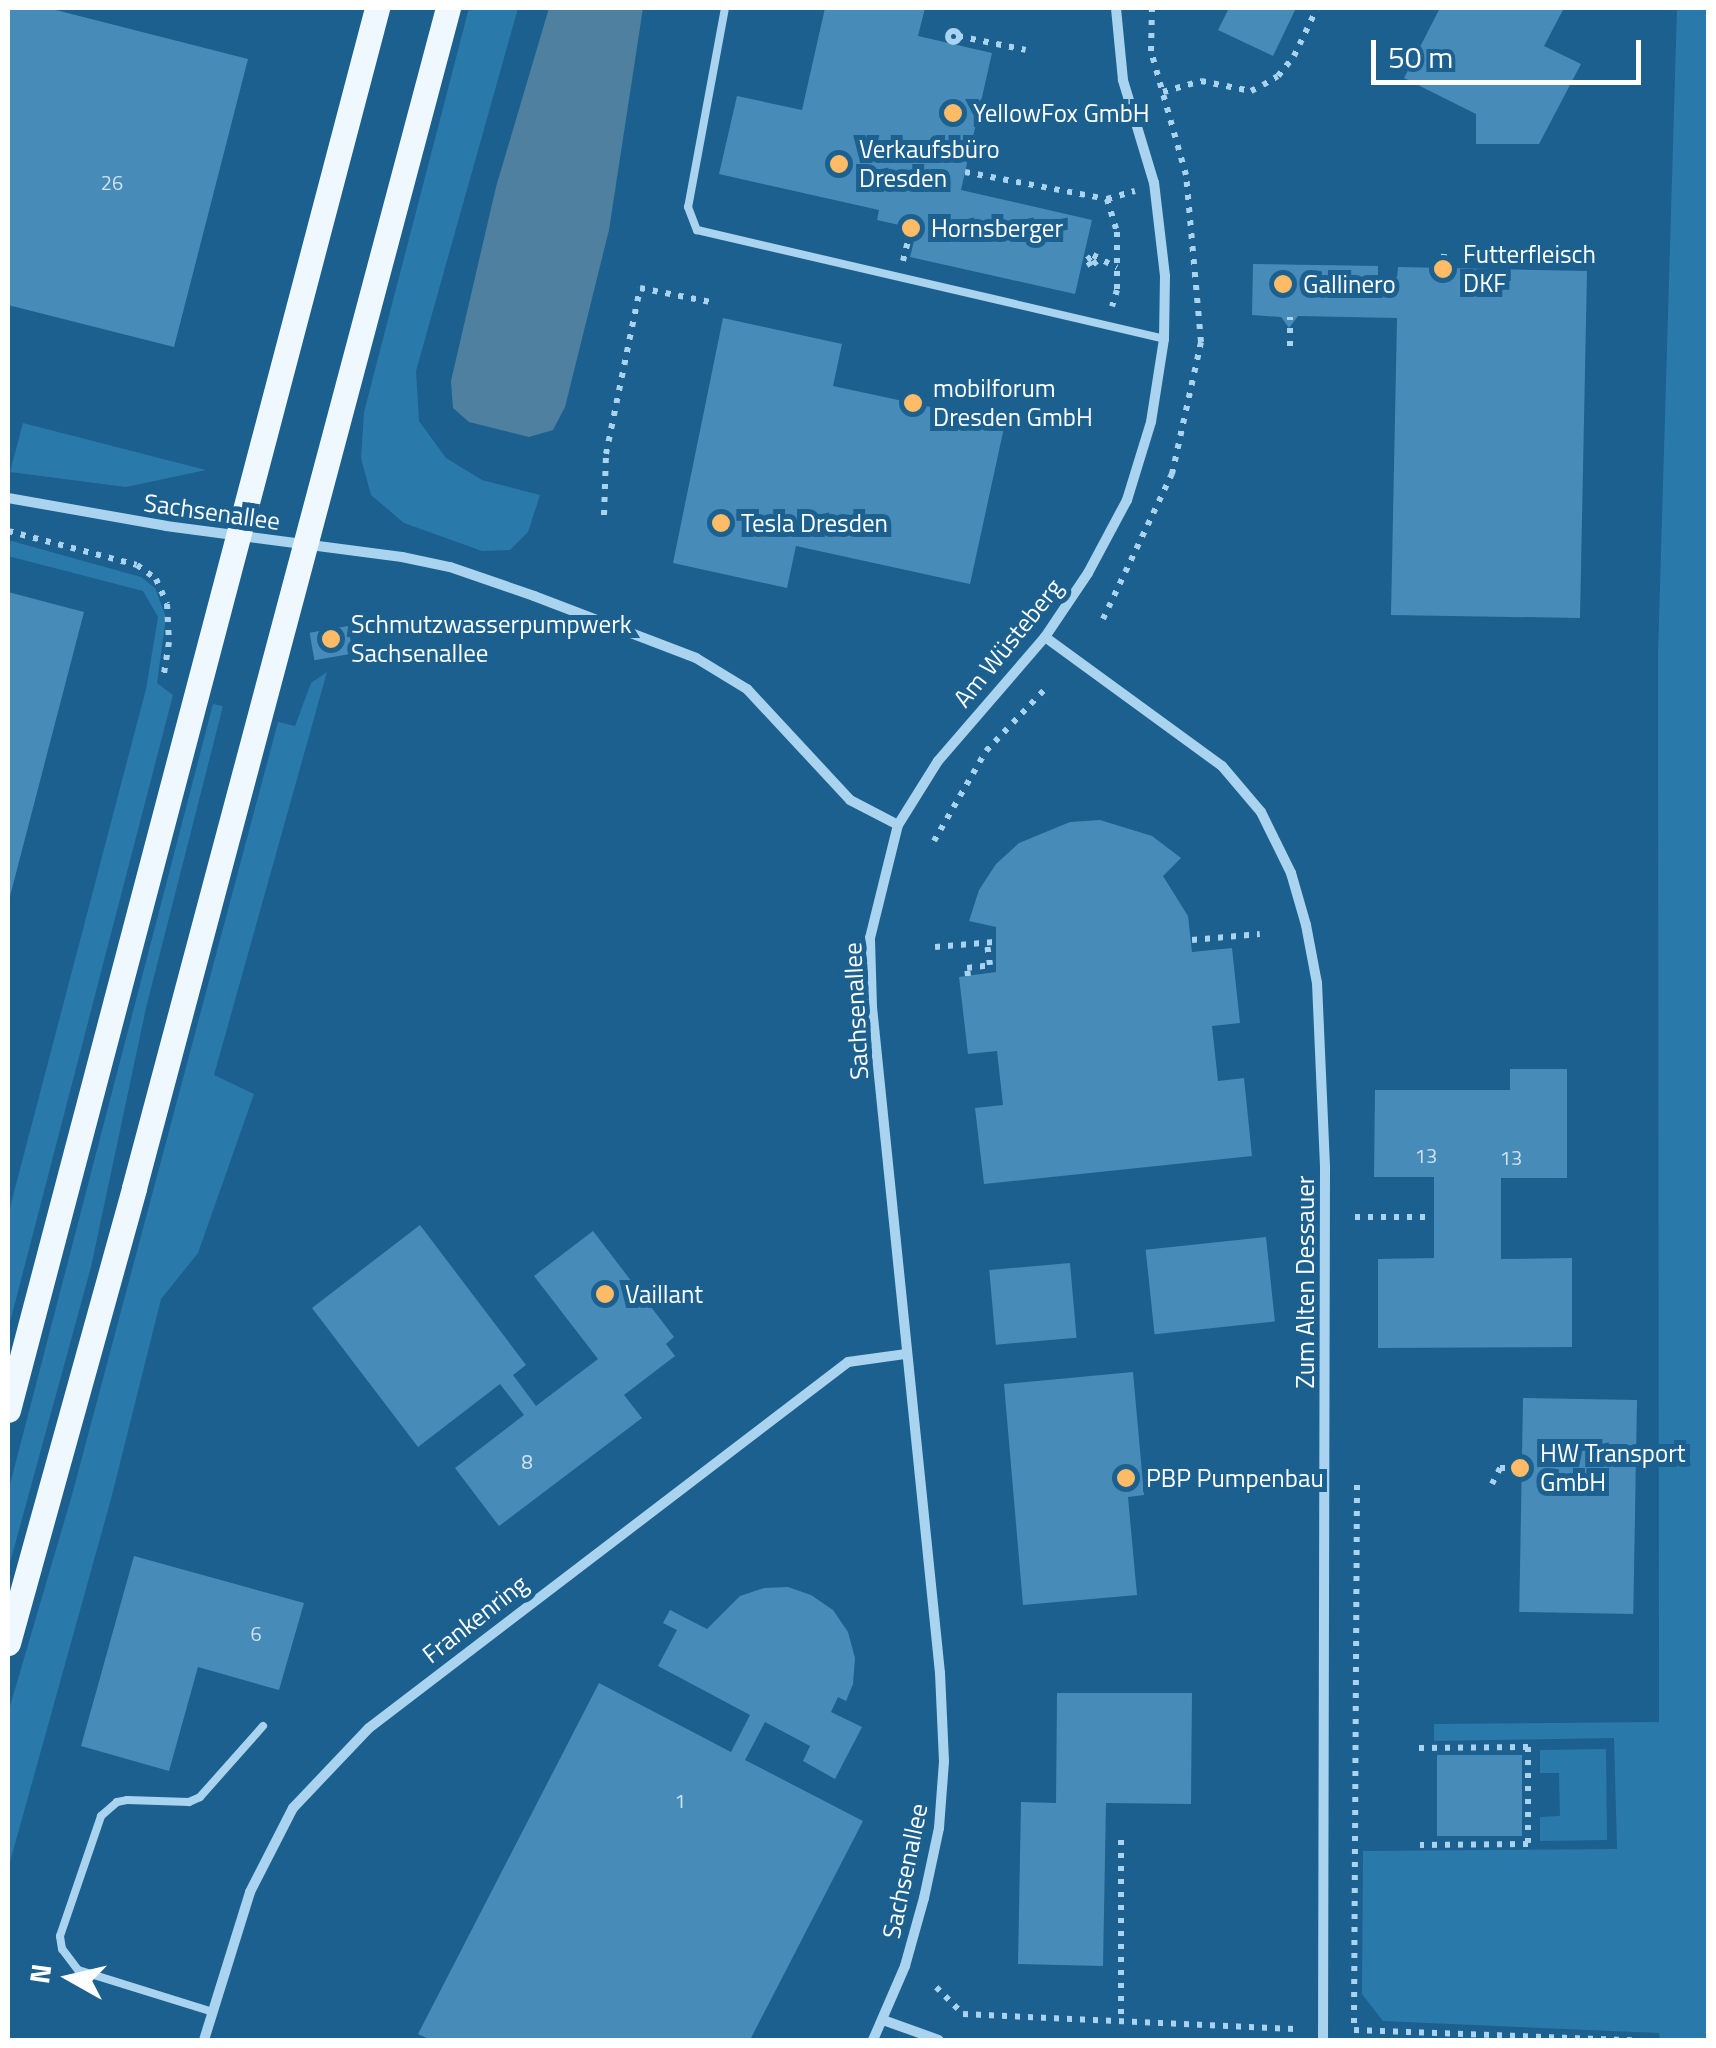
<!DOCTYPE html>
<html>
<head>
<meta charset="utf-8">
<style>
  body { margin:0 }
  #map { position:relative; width:1716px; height:2048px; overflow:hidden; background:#1b608f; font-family:"Titillium Web",sans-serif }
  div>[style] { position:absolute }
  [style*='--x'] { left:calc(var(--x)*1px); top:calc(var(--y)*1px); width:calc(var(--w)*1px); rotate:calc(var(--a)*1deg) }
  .green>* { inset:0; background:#2a79ab }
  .water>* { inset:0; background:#4f80a0 }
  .building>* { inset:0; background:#478cb8; transform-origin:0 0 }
  .path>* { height:6px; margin-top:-3px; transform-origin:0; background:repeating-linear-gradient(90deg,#a9d3ee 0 5px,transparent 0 13px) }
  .path>.ring { margin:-3px; padding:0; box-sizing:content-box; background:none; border:6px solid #a9d3ee; border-radius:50% }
  .service>* { height:8px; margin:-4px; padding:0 4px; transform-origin:4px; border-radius:4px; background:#a9d3ee }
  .minor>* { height:10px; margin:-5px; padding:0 5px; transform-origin:5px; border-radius:5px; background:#a9d3ee }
  .primary>* { height:25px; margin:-12.5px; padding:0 12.5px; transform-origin:12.5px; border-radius:12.5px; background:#f0f8ff }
  .dots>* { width:28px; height:28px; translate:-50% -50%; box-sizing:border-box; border:5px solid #1b608f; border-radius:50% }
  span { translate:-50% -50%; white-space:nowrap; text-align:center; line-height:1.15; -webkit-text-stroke:10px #1b608f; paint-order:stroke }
  .number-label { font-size:20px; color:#d1e2ed }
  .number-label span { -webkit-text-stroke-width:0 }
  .poi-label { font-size:25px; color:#fff }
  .left { translate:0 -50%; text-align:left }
  .street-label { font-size:25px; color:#fff }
  .frame { position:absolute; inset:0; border:10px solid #fff; pointer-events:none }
  .north { position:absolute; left:20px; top:1928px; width:100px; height:100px; -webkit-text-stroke:8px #1b608f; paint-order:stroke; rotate:278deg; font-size:28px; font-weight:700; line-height:40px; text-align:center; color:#fff }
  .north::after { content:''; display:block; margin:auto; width:35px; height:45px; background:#fff; clip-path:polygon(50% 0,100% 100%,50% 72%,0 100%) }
  .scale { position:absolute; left:1371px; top:40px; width:270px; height:45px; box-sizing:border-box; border:5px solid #fff; border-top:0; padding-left:12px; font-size:30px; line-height:35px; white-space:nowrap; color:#fff; -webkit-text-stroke:8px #1b608f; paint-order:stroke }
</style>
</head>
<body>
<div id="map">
  <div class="green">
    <div style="clip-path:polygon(469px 8px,518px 8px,416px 371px,419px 421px,446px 458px,482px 480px,540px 495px,528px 532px,510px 550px,482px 551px,404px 523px,371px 495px,361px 458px,364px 412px)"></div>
    <div style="clip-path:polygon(1677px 8px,1708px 8px,1708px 2040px,1660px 2040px,1659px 2033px,1383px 2021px,1362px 1994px,1363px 1851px,1617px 1849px,1614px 1738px,1434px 1741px,1434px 1724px,1659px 1722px,1658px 654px)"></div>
    <div style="clip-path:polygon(23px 423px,206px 470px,126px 487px,10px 472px)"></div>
    <div style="clip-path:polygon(8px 540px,141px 577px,155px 588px,166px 617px,157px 683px,173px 695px,8px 1330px,8px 1215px,146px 689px,158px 617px,143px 591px,8px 556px)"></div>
    <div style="clip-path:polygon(327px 672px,214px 1075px,254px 1094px,198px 1253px,161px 1299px,111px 1499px,8px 1869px,8px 1713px,72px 1495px,278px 722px,295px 726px,311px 683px)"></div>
    <div style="clip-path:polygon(213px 704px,223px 706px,146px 1008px,91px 1267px,8px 1570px,8px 1492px)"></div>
    <div style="clip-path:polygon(1606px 1749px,1607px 1840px,1540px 1841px,1540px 1817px,1560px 1816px,1559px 1773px,1540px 1773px,1540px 1750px)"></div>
  </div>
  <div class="water">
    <div style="clip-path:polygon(549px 8px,643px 8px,609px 230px,565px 407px,553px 430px,529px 437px,469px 422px,453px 408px,451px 381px,496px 187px)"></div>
  </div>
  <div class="building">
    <div style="clip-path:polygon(8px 8px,48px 8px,248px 59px,174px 347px,8px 305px)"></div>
    <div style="clip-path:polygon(825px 8px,925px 8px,918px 36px,992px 53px,961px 190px,1092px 220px,1075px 294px,910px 257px,917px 229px,877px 220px,879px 210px,719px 174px,737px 96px,802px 110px)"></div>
    <div style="clip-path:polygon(1229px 8px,1296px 8px,1273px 56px,1218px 30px)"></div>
    <div style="clip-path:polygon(1440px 8px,1564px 8px,1544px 46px,1581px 64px,1539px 144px,1476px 144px,1476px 114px,1404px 78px)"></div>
    <div style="clip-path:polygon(1253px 264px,1378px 266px,1378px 277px,1397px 277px,1398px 267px,1587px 271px,1580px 618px,1391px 615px,1397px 318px,1298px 316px,1289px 328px,1281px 317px,1252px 315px)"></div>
    <div style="clip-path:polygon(723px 318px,842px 344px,833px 386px,1005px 423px,970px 584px,796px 546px,787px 588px,673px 563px)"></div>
    <div style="clip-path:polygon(8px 592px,84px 612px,9px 900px,8px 900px)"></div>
    <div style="left:348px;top:626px;width:28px;height:39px;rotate:80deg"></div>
    <div style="clip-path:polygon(1100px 820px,1152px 836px,1181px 858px,1163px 876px,1188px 916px,1192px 952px,1232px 948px,1240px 1023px,1212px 1026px,1218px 1081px,1244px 1078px,1252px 1156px,984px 1184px,975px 1108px,1003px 1105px,997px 1051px,968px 1054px,959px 977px,996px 972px,996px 927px,969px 921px,979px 890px,996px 864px,1019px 843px,1070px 822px)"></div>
    <div style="clip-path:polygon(1510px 1069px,1567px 1069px,1567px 1178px,1501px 1178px,1501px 1259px,1572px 1258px,1572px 1347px,1378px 1348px,1378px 1259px,1434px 1258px,1434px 1177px,1374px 1177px,1375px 1090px,1510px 1090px)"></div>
    <div style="clip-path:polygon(420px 1225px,526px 1365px,513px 1375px,536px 1406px,598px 1359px,534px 1276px,593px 1231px,674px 1337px,666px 1344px,675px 1356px,624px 1395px,642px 1418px,499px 1526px,455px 1468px,524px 1415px,500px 1384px,418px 1447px,312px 1308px)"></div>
    <div style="left:1266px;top:1237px;width:85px;height:121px;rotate:84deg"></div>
    <div style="left:1070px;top:1263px;width:75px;height:81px;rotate:85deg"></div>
    <div style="clip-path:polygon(1133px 1372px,1144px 1495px,1128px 1497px,1137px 1595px,1023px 1605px,1004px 1384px)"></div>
    <div style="left:1523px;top:1398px;width:114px;height:214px;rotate:1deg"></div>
    <div style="clip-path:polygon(134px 1556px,304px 1603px,279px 1690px,198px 1667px,169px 1771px,81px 1746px)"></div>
    <div style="clip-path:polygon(788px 1587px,811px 1595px,833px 1610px,848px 1632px,855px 1658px,853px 1684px,846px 1701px,838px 1697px,831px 1712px,862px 1727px,835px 1779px,803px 1761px,810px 1746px,765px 1722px,745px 1760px,863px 1821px,750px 2040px,431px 2040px,418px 2034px,599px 1683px,731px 1752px,750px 1715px,658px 1666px,677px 1630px,663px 1623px,670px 1610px,707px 1629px,740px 1596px,764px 1588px)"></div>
    <div style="clip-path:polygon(1057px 1693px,1192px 1693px,1191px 1804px,1106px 1803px,1103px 1966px,1018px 1964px,1021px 1802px,1056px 1803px)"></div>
    <div style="left:1437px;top:1755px;width:85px;height:81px"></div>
  </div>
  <div class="path">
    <div class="ring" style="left:947.5px;top:30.5px;width:5px;height:5px"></div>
    <div style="--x:958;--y:36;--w:69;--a:11.6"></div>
    <div style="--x:1163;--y:92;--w:40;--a:-16"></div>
    <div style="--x:1201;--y:81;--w:51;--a:11.3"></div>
    <div style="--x:1251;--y:91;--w:13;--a:-27"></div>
    <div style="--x:1263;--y:85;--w:17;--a:-31"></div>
    <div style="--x:1278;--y:76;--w:26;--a:-51"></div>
    <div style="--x:1294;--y:56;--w:53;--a:-64.4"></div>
    <div style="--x:965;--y:172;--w:145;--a:10.8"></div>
    <div style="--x:1107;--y:199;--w:34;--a:73"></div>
    <div style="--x:1117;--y:232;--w:58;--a:90"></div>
    <div style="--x:1117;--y:290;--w:17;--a:107"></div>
    <div style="--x:1107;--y:199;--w:29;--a:-16"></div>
    <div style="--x:903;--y:261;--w:34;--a:-76"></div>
    <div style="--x:1097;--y:261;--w:8;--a:140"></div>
    <div style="--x:1091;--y:266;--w:7;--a:-124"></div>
    <div style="--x:1087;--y:260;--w:8;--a:-40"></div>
    <div style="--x:1093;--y:255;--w:27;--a:28"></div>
    <div style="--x:1443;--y:269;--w:15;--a:-86"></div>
    <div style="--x:1290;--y:346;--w:29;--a:-90"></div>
    <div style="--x:604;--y:515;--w:61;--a:-88.1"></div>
    <div style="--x:606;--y:454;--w:169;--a:-78.4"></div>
    <div style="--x:640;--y:288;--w:77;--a:11.2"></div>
    <div style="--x:8;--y:531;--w:133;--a:14.8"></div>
    <div style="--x:137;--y:565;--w:24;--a:36"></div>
    <div style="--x:156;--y:579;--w:27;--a:66"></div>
    <div style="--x:167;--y:604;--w:38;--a:87"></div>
    <div style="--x:169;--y:642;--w:37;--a:99"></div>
    <div style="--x:1103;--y:619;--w:161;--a:-64.6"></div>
    <div style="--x:1172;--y:474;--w:135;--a:-77.6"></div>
    <div style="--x:1201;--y:342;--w:168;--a:-95.1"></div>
    <div style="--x:1186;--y:175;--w:129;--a:-105.8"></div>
    <div style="--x:1151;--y:51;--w:43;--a:-88.7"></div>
    <div style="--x:934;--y:841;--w:104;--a:-60"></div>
    <div style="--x:986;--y:751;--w:86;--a:-46.4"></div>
    <div style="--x:1192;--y:940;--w:68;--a:-5"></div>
    <div style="--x:935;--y:947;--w:59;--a:-4.8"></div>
    <div style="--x:968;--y:976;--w:8;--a:-97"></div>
    <div style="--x:967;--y:968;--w:23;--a:-7"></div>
    <div style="--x:990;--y:965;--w:22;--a:-98"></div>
    <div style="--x:1355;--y:1217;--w:78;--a:0"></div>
    <div style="--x:1492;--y:1484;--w:18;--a:-63"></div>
    <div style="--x:1500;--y:1468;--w:20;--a:0"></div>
    <div style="--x:1357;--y:1485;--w:545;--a:90.32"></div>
    <div style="--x:1354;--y:2030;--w:278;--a:2.1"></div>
    <div style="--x:1419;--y:1748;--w:109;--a:-0.5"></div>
    <div style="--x:1528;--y:1747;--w:97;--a:90"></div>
    <div style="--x:1528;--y:1844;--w:108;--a:179.5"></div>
    <div style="--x:1121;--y:1840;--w:181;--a:90"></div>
    <div style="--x:936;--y:1987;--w:38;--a:45"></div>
    <div style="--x:963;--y:2014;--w:333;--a:2.6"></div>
  </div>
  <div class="service">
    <div style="--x:725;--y:8;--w:202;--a:100.5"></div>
    <div style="--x:688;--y:207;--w:25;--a:69"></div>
    <div style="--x:697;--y:230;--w:480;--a:13.1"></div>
    <div style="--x:213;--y:2012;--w:141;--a:-162.7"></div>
    <div style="--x:78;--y:1970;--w:26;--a:-127"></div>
    <div style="--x:62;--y:1949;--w:13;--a:-99"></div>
    <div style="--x:60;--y:1936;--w:127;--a:-71.1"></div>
    <div style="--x:101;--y:1816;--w:21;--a:-41"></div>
    <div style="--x:117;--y:1802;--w:10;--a:-11"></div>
    <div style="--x:127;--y:1800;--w:62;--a:1.8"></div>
    <div style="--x:189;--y:1802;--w:12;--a:-24"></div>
    <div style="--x:200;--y:1797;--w:95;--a:-48.4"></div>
  </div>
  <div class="minor">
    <div style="--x:8;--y:498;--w:160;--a:10"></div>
    <div style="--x:166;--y:526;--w:238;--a:7.5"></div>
    <div style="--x:402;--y:557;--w:49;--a:11.8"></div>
    <div style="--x:450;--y:567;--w:89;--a:19"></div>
    <div style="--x:534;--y:596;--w:173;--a:20.9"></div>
    <div style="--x:696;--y:658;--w:60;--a:31.3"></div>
    <div style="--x:747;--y:689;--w:151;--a:47.1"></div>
    <div style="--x:850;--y:800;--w:54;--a:27.5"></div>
    <div style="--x:1045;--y:637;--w:219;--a:36.1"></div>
    <div style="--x:1222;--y:766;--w:60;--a:49.7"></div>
    <div style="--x:1261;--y:812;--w:68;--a:63.8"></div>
    <div style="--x:1291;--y:873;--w:54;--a:73.9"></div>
    <div style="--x:1306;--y:925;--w:59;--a:79.3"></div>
    <div style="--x:1317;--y:983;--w:186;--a:87.5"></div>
    <div style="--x:1325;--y:1169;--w:871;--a:90.13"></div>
    <div style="--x:883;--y:2020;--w:59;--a:19.7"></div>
    <div style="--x:204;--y:2040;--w:155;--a:-72.7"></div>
    <div style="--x:250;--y:1892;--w:94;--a:-62.9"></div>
    <div style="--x:293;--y:1808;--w:110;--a:-46.5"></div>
    <div style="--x:369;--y:1728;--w:603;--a:-37.38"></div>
    <div style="--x:848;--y:1362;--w:59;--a:-7.9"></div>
    <div style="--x:873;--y:2040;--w:81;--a:-66.6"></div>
    <div style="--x:905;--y:1966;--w:71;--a:-74.4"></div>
    <div style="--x:924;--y:1898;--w:72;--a:-77.9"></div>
    <div style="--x:939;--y:1828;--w:67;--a:-85.7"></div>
    <div style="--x:944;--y:1761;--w:88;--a:-92.6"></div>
    <div style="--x:940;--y:1673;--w:669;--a:-95.83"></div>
    <div style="--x:872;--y:1007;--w:69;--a:-91.7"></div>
    <div style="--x:870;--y:938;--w:116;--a:-76.1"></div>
    <div style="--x:898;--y:825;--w:75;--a:-58"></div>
    <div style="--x:938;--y:761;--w:164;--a:-49.2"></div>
    <div style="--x:1045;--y:637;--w:77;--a:-56.1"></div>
    <div style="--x:1088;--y:573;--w:83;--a:-61.9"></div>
    <div style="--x:1127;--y:500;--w:82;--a:-72.9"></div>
    <div style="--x:1151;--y:422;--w:84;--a:-81.1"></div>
    <div style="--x:1164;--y:339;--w:63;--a:-89.1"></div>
    <div style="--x:1165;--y:276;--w:94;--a:-96.7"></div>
    <div style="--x:1154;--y:183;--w:108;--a:-106.8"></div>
    <div style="--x:1123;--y:80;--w:72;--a:-95.6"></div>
  </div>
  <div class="primary">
    <div style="--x:8;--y:1410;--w:1450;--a:-75.25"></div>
    <div style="--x:8;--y:1643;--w:472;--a:-74.5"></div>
    <div style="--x:134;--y:1188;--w:1221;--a:-75.1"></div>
  </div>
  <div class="dots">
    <div style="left:953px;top:113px;background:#fb6"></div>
    <div style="left:839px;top:164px;background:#fb6"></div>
    <div style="left:911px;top:228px;background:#fb6"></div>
    <div style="left:1443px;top:269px;background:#fb6"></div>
    <div style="left:1283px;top:284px;background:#fb6"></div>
    <div style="left:913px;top:403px;background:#fb6"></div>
    <div style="left:721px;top:523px;background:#fb6"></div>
    <div style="left:331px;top:639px;background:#fb6"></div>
    <div style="left:605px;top:1294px;background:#fb6"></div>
    <div style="left:1520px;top:1468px;background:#fb6"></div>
    <div style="left:1126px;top:1478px;background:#fb6"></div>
  </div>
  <div class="number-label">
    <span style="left:112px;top:182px">26</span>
    <span style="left:1426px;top:1155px">13</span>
    <span style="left:1511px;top:1157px">13</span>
    <span style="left:527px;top:1461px">8</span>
    <span style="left:256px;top:1633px">6</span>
    <span style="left:680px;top:1800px">1</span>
  </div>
  <div class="poi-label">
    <span class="left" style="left:973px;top:113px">YellowFox GmbH</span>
    <span class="left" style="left:859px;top:164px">Verkaufsbüro<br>Dresden</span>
    <span class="left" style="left:931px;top:228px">Hornsberger</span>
    <span class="left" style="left:1463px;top:269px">Futterfleisch<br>DKF</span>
    <span class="left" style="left:1303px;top:284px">Gallinero</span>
    <span class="left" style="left:933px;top:403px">mobilforum<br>Dresden GmbH</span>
    <span class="left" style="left:741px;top:523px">Tesla Dresden</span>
    <span class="left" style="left:351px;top:639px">Schmutzwasserpumpwerk<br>Sachsenallee</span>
    <span class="left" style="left:625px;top:1294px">Vaillant</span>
    <span class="left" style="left:1540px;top:1468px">HW Transport<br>GmbH</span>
    <span class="left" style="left:1146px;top:1478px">PBP Pumpenbau</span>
  </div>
  <div class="street-label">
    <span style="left:212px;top:512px;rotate:8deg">Sachsenallee</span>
    <span style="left:1008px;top:643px;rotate:-51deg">Am Wüsteberg</span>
    <span style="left:856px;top:1011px;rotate:-93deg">Sachsenallee</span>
    <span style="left:1305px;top:1282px;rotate:-90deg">Zum Alten Dessauer</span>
    <span style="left:475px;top:1619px;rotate:-38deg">Frankenring</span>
    <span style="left:905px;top:1871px;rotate:-78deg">Sachsenallee</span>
  </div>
  <div class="frame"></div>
  <div class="north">N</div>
  <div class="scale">50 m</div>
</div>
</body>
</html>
